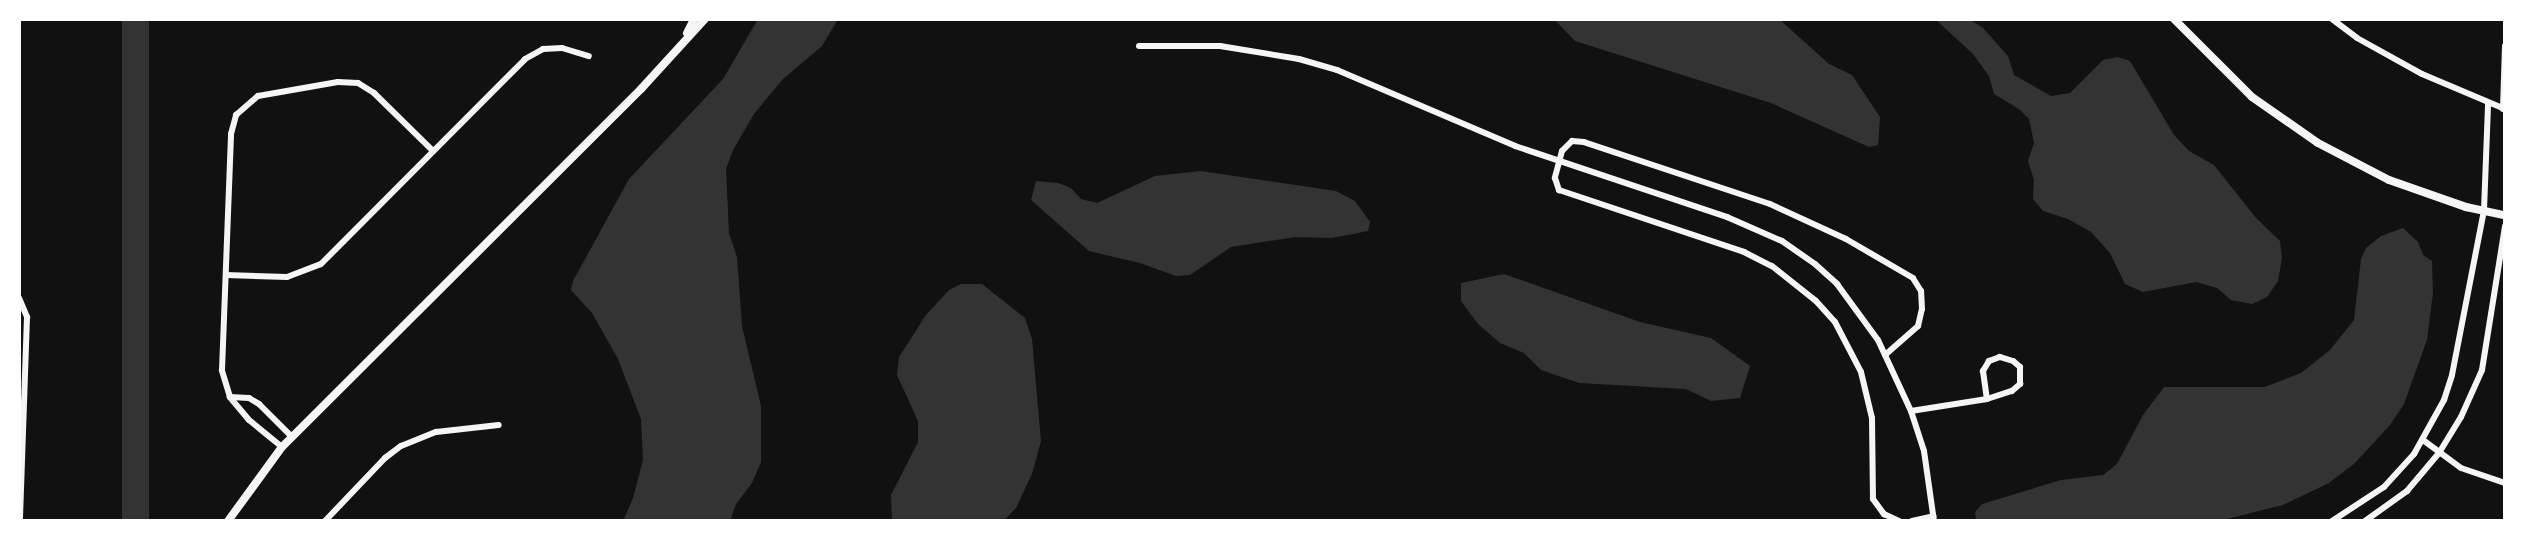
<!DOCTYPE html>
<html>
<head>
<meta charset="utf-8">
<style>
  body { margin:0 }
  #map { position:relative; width:2524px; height:540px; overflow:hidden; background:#111; font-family:"Fira Sans",sans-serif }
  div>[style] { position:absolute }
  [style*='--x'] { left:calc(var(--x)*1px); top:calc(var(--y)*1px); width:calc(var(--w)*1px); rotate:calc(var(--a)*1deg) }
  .water>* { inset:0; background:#333; transform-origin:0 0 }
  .minor>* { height:6px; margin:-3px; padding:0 3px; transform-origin:3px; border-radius:3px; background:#f5f5f5 }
  .tertiary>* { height:8px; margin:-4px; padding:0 4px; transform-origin:4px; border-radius:4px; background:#f5f5f5 }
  span { translate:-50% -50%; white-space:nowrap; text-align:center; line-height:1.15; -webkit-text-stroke:7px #fff; paint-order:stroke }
  .frame { position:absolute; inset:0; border:21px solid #fff; pointer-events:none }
</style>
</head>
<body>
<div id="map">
  <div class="water">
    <div style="left:122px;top:19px;width:27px;height:502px"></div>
    <div style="clip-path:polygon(758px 19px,838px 19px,822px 46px,783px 79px,754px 114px,733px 150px,726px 169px,729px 233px,737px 257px,742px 326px,761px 406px,761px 462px,752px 483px,736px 504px,730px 521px,623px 521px,633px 498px,643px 460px,641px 419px,618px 359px,592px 313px,571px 290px,573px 281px,629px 179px,723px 79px)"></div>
    <div style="clip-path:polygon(1554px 19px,1779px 19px,1829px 64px,1852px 75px,1880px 117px,1878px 145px,1869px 147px,1771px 103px,1575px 41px)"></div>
    <div style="clip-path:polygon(1935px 19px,1969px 19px,1983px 28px,2008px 56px,2014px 75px,2051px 96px,2070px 93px,2103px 60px,2118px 57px,2130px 61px,2174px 135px,2189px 151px,2214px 165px,2256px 218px,2280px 241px,2282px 258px,2278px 281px,2267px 297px,2252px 304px,2231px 300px,2217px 288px,2196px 282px,2143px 292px,2125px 284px,2110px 253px,2091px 232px,2068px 219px,2043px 211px,2033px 199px,2034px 180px,2028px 161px,2034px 143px,2029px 119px,2019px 109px,1994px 94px,1989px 76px,1973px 54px)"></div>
    <div style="clip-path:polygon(1200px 171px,1336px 191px,1355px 201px,1370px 222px,1368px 231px,1332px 238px,1295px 237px,1231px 247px,1190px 275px,1176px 276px,1140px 263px,1089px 251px,1031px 200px,1036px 181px,1058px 183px,1071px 188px,1081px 199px,1097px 203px,1155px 176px)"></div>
    <div style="clip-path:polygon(2403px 228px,2418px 242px,2423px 255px,2432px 261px,2433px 293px,2427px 340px,2404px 404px,2390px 425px,2355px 463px,2329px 483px,2283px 505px,2219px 521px,1976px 521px,1975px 512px,1982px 504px,2061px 480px,2103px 475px,2117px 464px,2143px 415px,2164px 387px,2265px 387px,2301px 373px,2330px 350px,2354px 320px,2361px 259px,2366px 248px,2381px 236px)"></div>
    <div style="clip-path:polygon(1504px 274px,1640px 322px,1711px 338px,1750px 366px,1740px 398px,1711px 401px,1686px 389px,1579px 383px,1541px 370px,1524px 353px,1500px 343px,1478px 324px,1461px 301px,1461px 283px)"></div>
    <div style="clip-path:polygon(961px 284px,982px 284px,1025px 318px,1032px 339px,1041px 441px,1032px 474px,1016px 508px,1003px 521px,892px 521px,891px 495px,918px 442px,918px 421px,897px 375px,899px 357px,926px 315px,949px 290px)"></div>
  </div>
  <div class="minor">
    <div style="--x:2332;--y:19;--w:31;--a:37"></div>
    <div style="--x:2357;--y:38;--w:74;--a:29"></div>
    <div style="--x:2422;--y:74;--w:90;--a:22.9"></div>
    <div style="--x:1139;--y:46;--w:81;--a:0"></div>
    <div style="--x:1220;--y:46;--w:80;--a:9.3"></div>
    <div style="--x:1299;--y:59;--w:40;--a:16"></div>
    <div style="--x:1337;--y:70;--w:194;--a:23.1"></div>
    <div style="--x:1515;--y:146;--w:224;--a:18.5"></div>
    <div style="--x:1727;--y:217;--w:60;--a:23.6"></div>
    <div style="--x:1782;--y:241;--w:40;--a:34.9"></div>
    <div style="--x:1815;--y:264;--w:30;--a:42"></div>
    <div style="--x:1837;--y:284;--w:69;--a:53.8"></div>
    <div style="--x:1878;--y:340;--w:78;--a:65.1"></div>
    <div style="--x:1911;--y:411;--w:42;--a:72"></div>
    <div style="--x:1924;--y:451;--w:71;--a:81.9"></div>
    <div style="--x:2503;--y:109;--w:63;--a:-88.2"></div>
    <div style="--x:226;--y:275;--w:61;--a:1.9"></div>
    <div style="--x:287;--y:277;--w:36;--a:-21"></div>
    <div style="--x:321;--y:264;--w:289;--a:-45.1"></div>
    <div style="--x:525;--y:59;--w:21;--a:-29"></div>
    <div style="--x:543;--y:49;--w:19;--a:-3"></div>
    <div style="--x:562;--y:48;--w:28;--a:17"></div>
    <div style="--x:19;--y:298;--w:21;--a:67"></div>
    <div style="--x:27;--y:317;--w:204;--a:92"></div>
    <div style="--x:1885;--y:355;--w:44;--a:-41.3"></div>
    <div style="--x:1918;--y:326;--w:17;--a:-77"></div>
    <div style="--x:1922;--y:309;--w:18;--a:-93"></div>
    <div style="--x:1921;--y:291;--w:15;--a:-122"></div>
    <div style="--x:1913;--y:278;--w:78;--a:-149.8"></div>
    <div style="--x:1846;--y:239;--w:84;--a:-155.3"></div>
    <div style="--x:1770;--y:204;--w:196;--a:-161.6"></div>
    <div style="--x:1584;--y:142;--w:12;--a:-175"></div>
    <div style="--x:1572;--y:141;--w:14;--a:135"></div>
    <div style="--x:1562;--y:151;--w:28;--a:105"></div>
    <div style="--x:1555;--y:178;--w:13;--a:72"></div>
    <div style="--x:1559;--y:190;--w:195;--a:18.5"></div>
    <div style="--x:1744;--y:252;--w:31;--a:27"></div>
    <div style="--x:1772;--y:266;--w:56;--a:38.5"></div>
    <div style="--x:1816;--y:301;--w:28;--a:48"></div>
    <div style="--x:1835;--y:322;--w:56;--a:62.5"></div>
    <div style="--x:1861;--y:372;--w:47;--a:76.6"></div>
    <div style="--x:1872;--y:418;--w:81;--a:89.3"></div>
    <div style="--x:1873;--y:499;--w:19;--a:54"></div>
    <div style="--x:1884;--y:514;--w:17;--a:25"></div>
    <div style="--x:230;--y:397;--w:19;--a:3"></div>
    <div style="--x:249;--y:398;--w:12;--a:31"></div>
    <div style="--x:259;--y:404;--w:47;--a:45"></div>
    <div style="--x:1911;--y:411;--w:77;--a:-9"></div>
    <div style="--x:1987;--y:399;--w:26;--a:-18"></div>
    <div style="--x:2012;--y:391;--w:11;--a:-41"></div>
    <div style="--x:2020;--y:384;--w:17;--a:-90"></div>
    <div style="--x:2020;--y:367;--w:9;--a:-139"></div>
    <div style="--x:2013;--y:361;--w:14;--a:-163"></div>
    <div style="--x:2000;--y:357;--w:12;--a:160"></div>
    <div style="--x:1989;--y:361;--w:12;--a:121"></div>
    <div style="--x:1983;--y:371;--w:28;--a:82"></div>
    <div style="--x:2423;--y:440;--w:47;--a:36.4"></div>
    <div style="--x:2461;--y:468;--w:46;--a:18.8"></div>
    <div style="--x:282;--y:447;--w:43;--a:-140.7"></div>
    <div style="--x:249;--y:420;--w:30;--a:-130"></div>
    <div style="--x:230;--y:397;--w:28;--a:-107"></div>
    <div style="--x:222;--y:370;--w:236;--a:-87.8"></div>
    <div style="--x:231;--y:134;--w:20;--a:-75"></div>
    <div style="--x:236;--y:115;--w:29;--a:-41"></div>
    <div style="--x:258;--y:96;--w:81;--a:-9.9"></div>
    <div style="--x:338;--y:82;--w:20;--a:3"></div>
    <div style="--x:358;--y:83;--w:19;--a:32"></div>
    <div style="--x:374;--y:93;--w:83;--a:44.5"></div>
    <div style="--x:325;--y:521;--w:87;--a:-46.4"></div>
    <div style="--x:385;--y:458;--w:20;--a:-37"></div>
    <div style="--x:401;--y:446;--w:38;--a:-22"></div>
    <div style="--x:436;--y:432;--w:63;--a:-6.3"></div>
    <div style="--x:1912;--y:521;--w:22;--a:-13"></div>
    <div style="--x:2332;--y:521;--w:62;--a:-33.2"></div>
    <div style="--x:2384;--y:487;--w:45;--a:-47.7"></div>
    <div style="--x:2414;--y:454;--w:62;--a:-60.9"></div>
    <div style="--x:2444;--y:400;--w:26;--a:-72"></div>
    <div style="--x:2452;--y:375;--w:168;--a:-79"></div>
    <div style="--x:2484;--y:210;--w:106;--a:-87.8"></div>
    <div style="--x:2365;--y:521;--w:52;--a:-35.5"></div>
    <div style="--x:2407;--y:491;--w:50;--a:-49.9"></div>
    <div style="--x:2439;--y:453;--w:42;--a:-58.6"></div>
    <div style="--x:2461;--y:417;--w:51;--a:-65.9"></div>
    <div style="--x:2482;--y:370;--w:146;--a:-80.9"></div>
  </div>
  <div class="tertiary">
    <div style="--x:2174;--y:19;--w:110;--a:45"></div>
    <div style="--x:2252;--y:97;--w:80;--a:34.9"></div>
    <div style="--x:2318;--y:143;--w:80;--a:27.5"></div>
    <div style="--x:2389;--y:180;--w:82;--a:19.3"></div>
    <div style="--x:2466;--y:207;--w:40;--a:12"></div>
    <div style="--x:687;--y:33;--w:16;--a:-63"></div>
    <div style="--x:228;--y:521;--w:92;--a:-53.9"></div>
    <div style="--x:282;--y:447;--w:507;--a:-44.92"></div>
    <div style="--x:641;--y:89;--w:95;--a:-47.6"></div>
  </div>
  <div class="frame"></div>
</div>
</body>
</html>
